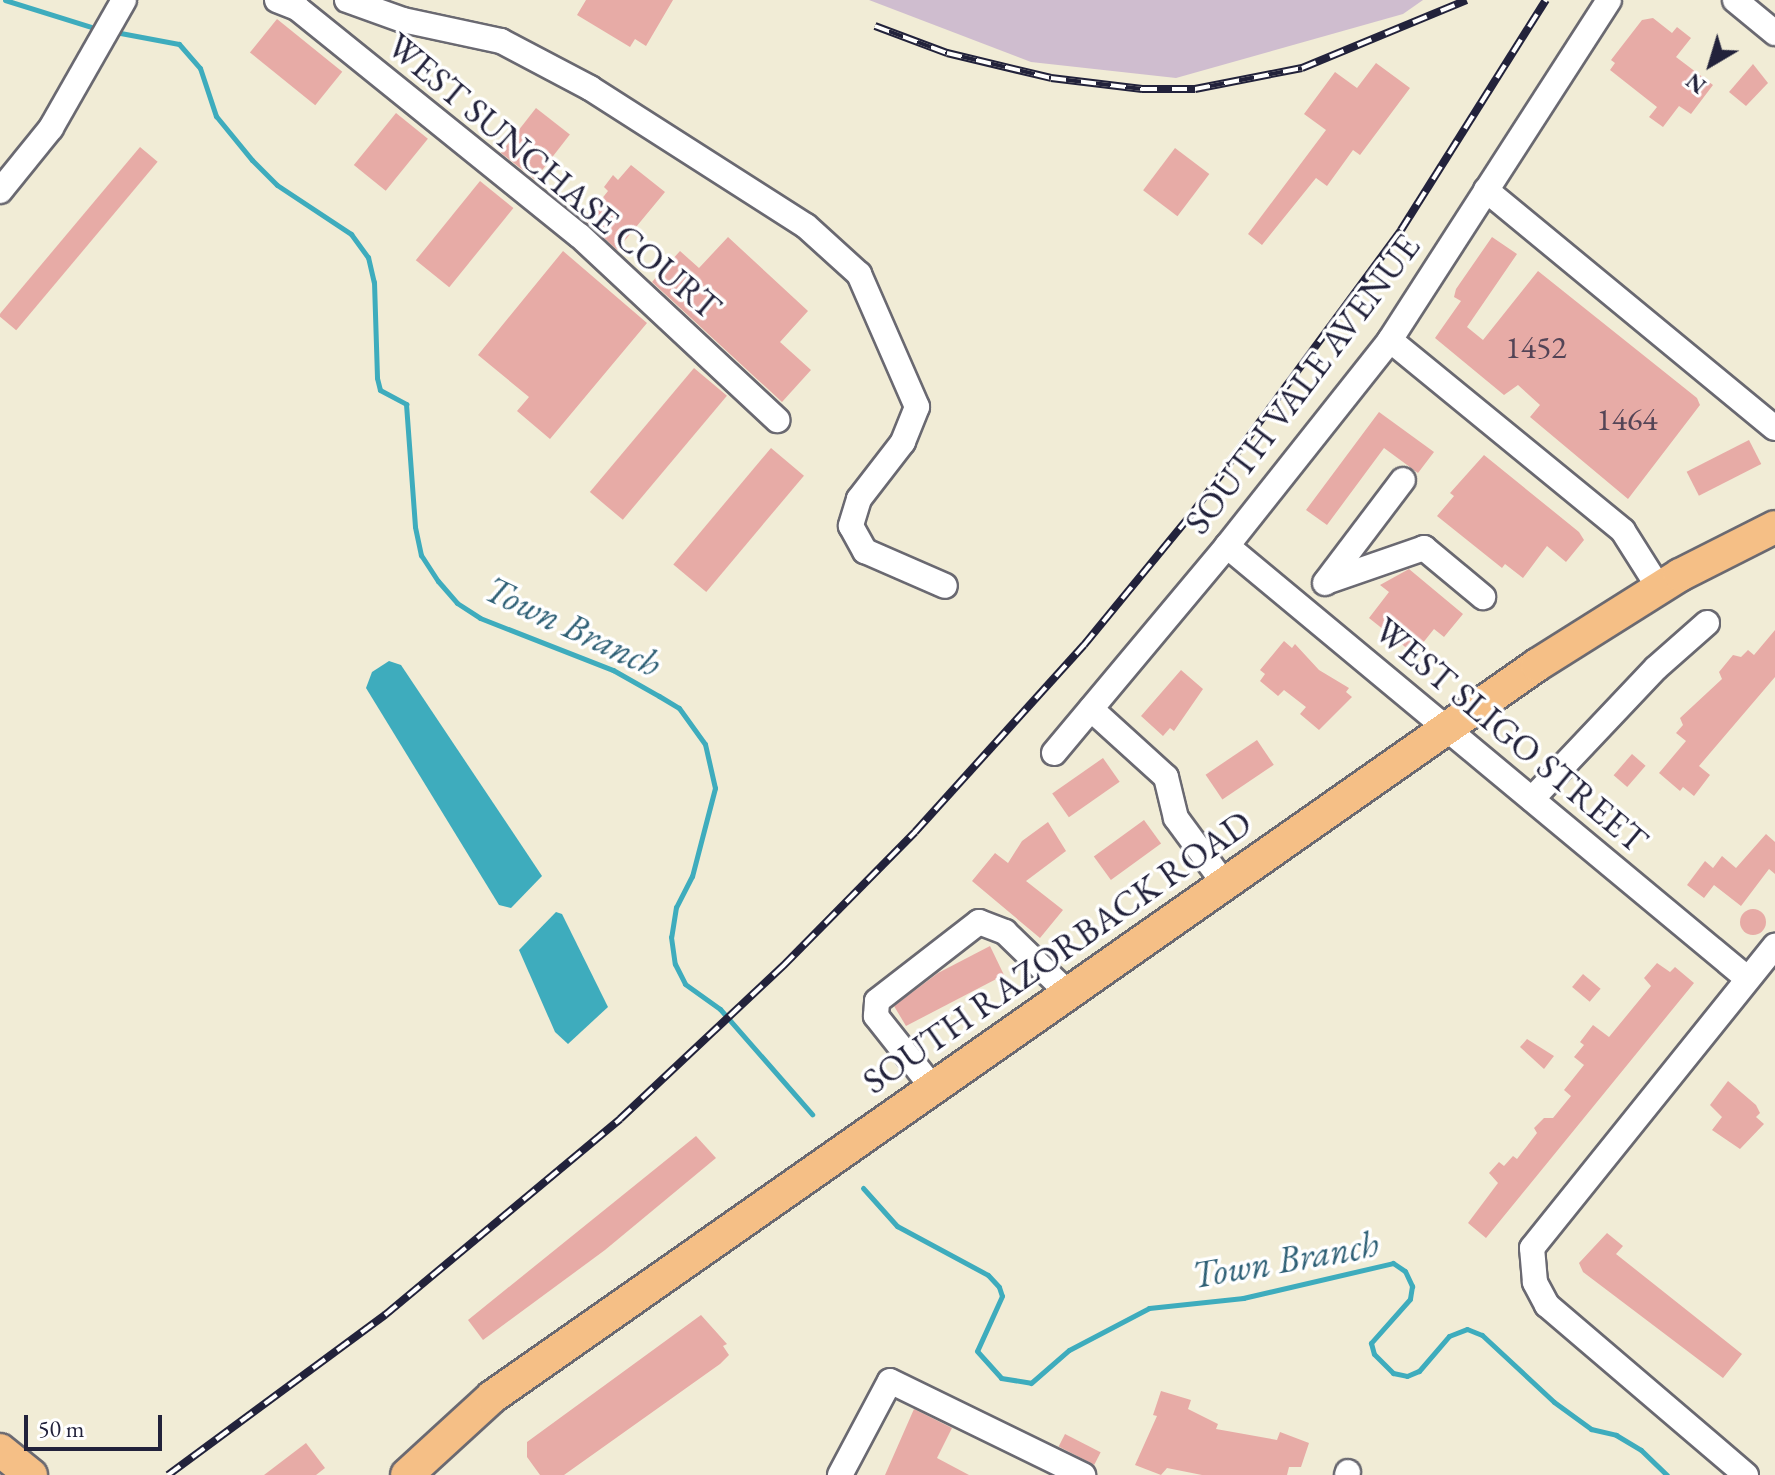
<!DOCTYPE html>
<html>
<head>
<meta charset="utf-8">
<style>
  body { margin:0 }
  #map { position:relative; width:1775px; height:1475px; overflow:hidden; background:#f1ecd6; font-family:"EB Garamond",serif }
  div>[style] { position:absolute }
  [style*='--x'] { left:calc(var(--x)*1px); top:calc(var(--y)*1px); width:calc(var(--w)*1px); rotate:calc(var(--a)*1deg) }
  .industrial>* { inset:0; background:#cfbdcf }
  .water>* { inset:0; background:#3eacbd }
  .stream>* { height:5px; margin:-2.5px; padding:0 2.5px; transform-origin:2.5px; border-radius:2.5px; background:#3eacbd }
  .building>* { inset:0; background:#e7aba6; transform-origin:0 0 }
  .round { border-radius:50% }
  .roads { filter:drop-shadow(2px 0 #6a6971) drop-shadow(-2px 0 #6a6971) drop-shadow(0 2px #6a6971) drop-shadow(0 -2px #6a6971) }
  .minor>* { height:24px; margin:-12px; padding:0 12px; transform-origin:12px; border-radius:12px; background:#fff }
  .major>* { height:32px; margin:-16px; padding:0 16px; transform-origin:16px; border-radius:16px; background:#f5bf86 }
  .rail>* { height:8px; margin-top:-4px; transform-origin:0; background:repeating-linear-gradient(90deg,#fff 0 15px,#22223b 0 30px); box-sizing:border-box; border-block:2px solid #22223b }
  span { translate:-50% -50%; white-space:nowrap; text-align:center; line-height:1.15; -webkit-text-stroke:7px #fff; paint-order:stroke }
  .number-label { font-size:32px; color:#534456 }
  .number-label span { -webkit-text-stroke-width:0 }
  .street-label { font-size:36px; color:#22223b }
  .water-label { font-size:38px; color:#2f6076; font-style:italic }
  .north { position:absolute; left:1671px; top:24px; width:80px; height:80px; -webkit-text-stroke:6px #fff; paint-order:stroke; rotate:218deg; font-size:22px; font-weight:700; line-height:32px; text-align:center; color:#22223b }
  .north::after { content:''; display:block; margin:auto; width:28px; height:36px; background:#22223b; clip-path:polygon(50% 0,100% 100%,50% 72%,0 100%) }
  .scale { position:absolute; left:24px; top:1415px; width:138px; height:36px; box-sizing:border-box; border:4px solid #22223b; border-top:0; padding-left:10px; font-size:24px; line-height:28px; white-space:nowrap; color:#22223b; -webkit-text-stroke:6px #fff; paint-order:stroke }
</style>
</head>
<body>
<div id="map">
  <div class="industrial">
    <div style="clip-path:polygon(869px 0,1423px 0,1403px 14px,1176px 78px,1031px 62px)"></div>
  </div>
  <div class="water">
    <div style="clip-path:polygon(389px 661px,401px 665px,542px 876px,511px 908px,499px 905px,366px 688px,372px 672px)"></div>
    <div style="clip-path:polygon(556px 912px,562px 914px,608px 1007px,568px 1044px,555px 1032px,519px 950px)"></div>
  </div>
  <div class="stream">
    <div style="--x:5;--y:0;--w:90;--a:17.4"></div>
    <div style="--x:115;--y:32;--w:65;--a:10.6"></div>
    <div style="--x:179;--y:44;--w:32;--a:49"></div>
    <div style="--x:200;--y:68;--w:51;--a:71.6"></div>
    <div style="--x:216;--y:116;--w:57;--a:50.7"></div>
    <div style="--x:252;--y:160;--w:35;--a:45"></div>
    <div style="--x:277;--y:185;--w:89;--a:33.5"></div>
    <div style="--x:351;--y:234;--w:29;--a:54"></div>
    <div style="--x:368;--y:257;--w:26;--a:77"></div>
    <div style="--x:374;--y:282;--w:96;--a:88.2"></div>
    <div style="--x:377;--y:378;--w:12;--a:76"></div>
    <div style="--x:380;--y:390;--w:30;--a:28"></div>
    <div style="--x:406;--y:404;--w:123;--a:85.8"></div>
    <div style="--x:415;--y:527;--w:29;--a:78"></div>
    <div style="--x:421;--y:555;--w:31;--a:57"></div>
    <div style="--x:438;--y:581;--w:29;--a:49"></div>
    <div style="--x:457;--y:603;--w:27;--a:33"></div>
    <div style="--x:480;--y:618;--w:143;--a:21.4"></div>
    <div style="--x:613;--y:670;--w:53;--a:29.5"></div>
    <div style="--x:659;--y:696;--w:23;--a:31"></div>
    <div style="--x:679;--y:708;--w:44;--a:54.2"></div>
    <div style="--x:705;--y:744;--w:45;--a:77.2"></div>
    <div style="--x:715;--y:788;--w:91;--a:104.6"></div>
    <div style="--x:692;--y:876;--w:35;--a:117"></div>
    <div style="--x:676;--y:907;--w:30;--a:99"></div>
    <div style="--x:671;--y:937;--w:27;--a:82"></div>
    <div style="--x:675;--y:964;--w:22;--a:63"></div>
    <div style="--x:685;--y:984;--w:43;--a:35.5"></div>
    <div style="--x:720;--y:1009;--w:140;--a:48.8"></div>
    <div style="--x:863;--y:1188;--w:51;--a:48.2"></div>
    <div style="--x:897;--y:1226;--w:103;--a:28.3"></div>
    <div style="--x:988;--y:1275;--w:16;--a:47"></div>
    <div style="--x:999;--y:1287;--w:9;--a:72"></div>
    <div style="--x:1002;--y:1296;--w:60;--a:114.4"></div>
    <div style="--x:977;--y:1351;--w:36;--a:48"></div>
    <div style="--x:1001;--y:1378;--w:30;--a:9"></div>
    <div style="--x:1031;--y:1383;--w:50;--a:-41"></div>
    <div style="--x:1069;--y:1350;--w:90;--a:-27.7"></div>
    <div style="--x:1149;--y:1308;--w:95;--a:-6.1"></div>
    <div style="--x:1243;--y:1298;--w:154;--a:-13.1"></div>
    <div style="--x:1393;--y:1263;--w:14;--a:34"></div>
    <div style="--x:1405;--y:1271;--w:17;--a:65"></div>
    <div style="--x:1412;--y:1286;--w:13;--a:99"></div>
    <div style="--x:1410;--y:1299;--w:59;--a:131.6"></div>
    <div style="--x:1371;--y:1343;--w:11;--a:75"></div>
    <div style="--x:1374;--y:1354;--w:27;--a:45"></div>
    <div style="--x:1393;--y:1373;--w:14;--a:12"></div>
    <div style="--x:1407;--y:1376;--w:13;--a:-23"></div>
    <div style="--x:1419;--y:1371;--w:46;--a:-49.4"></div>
    <div style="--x:1449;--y:1336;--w:19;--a:-21"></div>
    <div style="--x:1467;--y:1329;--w:16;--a:22"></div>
    <div style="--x:1482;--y:1335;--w:98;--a:42.9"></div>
    <div style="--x:1554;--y:1402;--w:46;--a:36.1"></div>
    <div style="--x:1591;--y:1429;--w:26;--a:13"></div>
    <div style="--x:1616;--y:1435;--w:29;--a:31"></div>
    <div style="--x:1641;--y:1450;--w:36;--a:44"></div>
  </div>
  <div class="building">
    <div style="clip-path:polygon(586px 0,673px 0,646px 46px,635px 39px,630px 47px,577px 15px)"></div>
    <div style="clip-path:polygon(1653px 18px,1672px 33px,1677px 27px,1691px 38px,1676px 57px,1713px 85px,1691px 114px,1679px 106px,1663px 127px,1649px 117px,1657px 107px,1610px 70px,1615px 63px,1611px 60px,1642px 20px)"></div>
    <div style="left:277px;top:19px;width:84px;height:43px;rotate:39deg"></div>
    <div style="clip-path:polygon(1376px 63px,1410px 88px,1360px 155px,1353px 150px,1327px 186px,1316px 178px,1262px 245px,1248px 234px,1326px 130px,1304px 114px,1335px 72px,1357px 88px)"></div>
    <div style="clip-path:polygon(1753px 64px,1768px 83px,1746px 106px,1729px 92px)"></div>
    <div style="left:536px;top:108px;width:43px;height:57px;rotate:38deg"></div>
    <div style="left:396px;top:113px;width:41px;height:67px;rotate:39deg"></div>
    <div style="left:140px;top:147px;width:23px;height:220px;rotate:40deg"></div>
    <div style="left:1175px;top:148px;width:43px;height:53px;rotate:37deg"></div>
    <div style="clip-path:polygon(631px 165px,665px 192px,617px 250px,585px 220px,608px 191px,604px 187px,613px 175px,618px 180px)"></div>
    <div style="left:480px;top:181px;width:43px;height:102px;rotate:39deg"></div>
    <div style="clip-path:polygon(728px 237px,808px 311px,780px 342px,811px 370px,782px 402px,652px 282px,680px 251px,699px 268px)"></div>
    <div style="clip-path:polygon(1492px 237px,1517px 254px,1467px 327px,1483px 340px,1538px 271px,1697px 398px,1700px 405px,1628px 499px,1530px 417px,1540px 405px,1518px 385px,1504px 395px,1435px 338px,1461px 301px,1454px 297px,1456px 289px)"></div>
    <div style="clip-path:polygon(563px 251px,647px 323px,550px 439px,517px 411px,529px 397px,478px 355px)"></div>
    <div style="left:694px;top:368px;width:43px;height:162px;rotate:40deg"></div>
    <div style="clip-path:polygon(1379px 412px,1434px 452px,1418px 473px,1384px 448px,1327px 525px,1306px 510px)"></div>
    <div style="left:1749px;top:440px;width:27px;height:70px;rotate:63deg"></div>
    <div style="left:771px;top:448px;width:43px;height:152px;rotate:40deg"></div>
    <div style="clip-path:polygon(1484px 455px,1579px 532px,1584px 540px,1566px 562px,1547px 546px,1523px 578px,1505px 564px,1502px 568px,1437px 516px,1454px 496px,1450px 493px)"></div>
    <div style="clip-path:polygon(1409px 569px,1463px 614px,1444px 637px,1434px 629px,1414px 654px,1369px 618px,1389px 592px,1380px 585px)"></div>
    <div style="clip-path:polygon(1775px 630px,1775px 677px,1699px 766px,1710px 775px,1704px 783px,1694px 796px,1683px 787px,1680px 791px,1659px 773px,1686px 741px,1676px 733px,1683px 725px,1680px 718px,1722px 679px,1719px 672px,1733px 655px,1741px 657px,1748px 650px,1754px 655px)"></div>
    <div style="clip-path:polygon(1284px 641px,1292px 648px,1295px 644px,1319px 670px,1349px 688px,1346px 692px,1352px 697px,1319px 730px,1300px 714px,1306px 707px,1284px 690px,1278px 696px,1260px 681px,1265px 674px,1260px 670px)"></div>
    <div style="clip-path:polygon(1181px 670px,1203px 689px,1174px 731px,1170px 728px,1163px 736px,1141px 716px)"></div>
    <div style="left:1257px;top:740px;width:30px;height:62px;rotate:56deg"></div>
    <div style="left:1632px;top:754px;width:18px;height:28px;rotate:41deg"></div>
    <div style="left:1103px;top:758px;width:29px;height:62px;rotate:55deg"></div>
    <div style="left:1144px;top:820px;width:29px;height:62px;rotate:54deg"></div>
    <div style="clip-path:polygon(1048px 822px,1066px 851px,1026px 881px,1063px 910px,1040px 938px,972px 881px,995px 853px,1008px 863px,1022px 841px)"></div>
    <div style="clip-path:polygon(1766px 834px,1775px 842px,1775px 874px,1769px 869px,1741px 906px,1714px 885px,1704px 898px,1687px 885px,1705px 861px,1713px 868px,1722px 856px,1736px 868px)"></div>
    <div class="round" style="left:1740px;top:909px;width:26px;height:26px"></div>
    <div style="clip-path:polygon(990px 946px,1004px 975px,906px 1026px,894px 1006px,938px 973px)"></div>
    <div style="clip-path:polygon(1657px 963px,1670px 972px,1675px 967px,1694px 983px,1486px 1238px,1468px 1223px,1498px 1183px,1489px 1173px,1499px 1162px,1504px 1166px,1513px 1156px,1517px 1159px,1537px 1133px,1534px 1128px,1544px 1118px,1553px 1118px,1571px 1096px,1564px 1090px,1584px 1065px,1574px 1057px,1584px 1045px,1580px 1042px,1593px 1025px,1609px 1037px,1651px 986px,1644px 978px)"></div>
    <div style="left:1583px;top:974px;width:23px;height:17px;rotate:40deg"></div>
    <div style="clip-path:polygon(1527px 1039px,1554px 1056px,1544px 1069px,1520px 1047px)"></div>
    <div style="clip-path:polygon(1728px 1081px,1756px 1105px,1760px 1113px,1756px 1117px,1764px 1124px,1740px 1149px,1712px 1130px,1722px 1117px,1710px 1105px)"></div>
    <div style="clip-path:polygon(696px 1136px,716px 1158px,605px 1250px,483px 1340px,468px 1320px)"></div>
    <div style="clip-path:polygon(1607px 1233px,1623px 1246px,1616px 1254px,1742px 1354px,1723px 1378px,1583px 1272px,1579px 1263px)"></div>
    <div style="clip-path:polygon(701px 1315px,727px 1344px,723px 1346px,729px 1355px,720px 1364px,564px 1475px,540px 1475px,527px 1457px,527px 1442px)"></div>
    <div style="clip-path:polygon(1161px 1391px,1191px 1400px,1188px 1409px,1218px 1424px,1216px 1429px,1277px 1440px,1280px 1432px,1309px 1443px,1301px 1467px,1289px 1467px,1287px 1475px,1202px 1475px,1167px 1468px,1161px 1475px,1135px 1465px,1157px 1416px,1153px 1415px)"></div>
    <div style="clip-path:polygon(914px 1409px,952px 1428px,937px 1458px,969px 1475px,885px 1475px)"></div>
    <div style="left:1065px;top:1434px;width:40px;height:14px;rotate:27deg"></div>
    <div style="clip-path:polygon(306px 1443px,325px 1468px,316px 1475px,264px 1475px)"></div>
  </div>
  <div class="roads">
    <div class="minor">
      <div style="--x:277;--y:0;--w:22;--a:22"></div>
      <div style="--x:297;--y:8;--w:363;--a:38.9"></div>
      <div style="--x:580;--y:236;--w:270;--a:43"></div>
      <div style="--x:347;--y:0;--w:59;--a:19.7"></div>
      <div style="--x:403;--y:20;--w:100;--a:12.1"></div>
      <div style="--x:501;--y:41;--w:101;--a:27.8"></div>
      <div style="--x:590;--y:88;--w:256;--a:32.6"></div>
      <div style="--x:806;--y:226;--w:72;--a:42.2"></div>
      <div style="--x:859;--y:274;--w:145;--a:66.4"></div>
      <div style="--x:917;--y:407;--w:38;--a:112"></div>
      <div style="--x:903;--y:442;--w:72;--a:127.7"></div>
      <div style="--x:859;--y:499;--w:28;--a:107"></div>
      <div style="--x:851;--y:526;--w:29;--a:61"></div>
      <div style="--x:865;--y:551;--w:87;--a:23.6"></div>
      <div style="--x:1735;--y:0;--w:52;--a:39.5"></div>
      <div style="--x:1486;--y:190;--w:374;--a:39.5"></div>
      <div style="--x:0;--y:191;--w:81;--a:-51"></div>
      <div style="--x:51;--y:128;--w:147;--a:-60.3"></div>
      <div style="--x:1390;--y:340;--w:301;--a:39.3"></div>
      <div style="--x:1623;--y:531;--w:67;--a:57.7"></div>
      <div style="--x:1227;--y:546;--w:677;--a:39.73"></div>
      <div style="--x:1326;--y:582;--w:104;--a:-19.1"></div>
      <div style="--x:1424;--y:548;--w:77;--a:39.7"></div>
      <div style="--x:1325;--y:583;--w:129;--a:-52.9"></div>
      <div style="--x:1091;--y:709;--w:101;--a:42.2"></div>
      <div style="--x:1166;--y:777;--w:42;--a:76.3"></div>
      <div style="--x:1176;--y:818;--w:81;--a:53.6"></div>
      <div style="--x:1054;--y:753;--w:270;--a:-50.1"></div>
      <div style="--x:1227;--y:546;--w:263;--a:-51.6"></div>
      <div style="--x:1390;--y:340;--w:404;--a:-57.2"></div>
      <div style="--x:1532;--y:799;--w:180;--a:-46.6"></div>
      <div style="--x:1656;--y:668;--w:68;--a:-41.4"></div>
      <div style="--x:933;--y:1088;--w:92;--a:-128.4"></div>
      <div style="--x:876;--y:1016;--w:15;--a:-86"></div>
      <div style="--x:877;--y:1001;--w:129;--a:-37.8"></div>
      <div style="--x:979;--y:922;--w:28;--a:21"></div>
      <div style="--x:1005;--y:932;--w:86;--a:44.1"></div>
      <div style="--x:840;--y:1475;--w:106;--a:-62"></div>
      <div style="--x:890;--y:1381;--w:215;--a:26"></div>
      <div style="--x:1347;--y:1475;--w:3;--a:-72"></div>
      <div style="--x:1746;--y:1475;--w:262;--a:-139.5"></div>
      <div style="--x:1547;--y:1305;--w:26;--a:-118"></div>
      <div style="--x:1535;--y:1282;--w:34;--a:-95"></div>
      <div style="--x:1532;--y:1248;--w:388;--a:-51.2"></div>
    </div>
    <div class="major">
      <div style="--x:0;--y:1450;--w:40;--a:39"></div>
      <div style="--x:407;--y:1475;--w:115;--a:-42.5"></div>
      <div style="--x:492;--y:1397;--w:1276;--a:-35.01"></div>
      <div style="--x:1537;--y:665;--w:169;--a:-32.2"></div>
      <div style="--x:1680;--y:575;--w:106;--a:-26.8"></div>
    </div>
  </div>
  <div class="rail">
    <div style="--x:875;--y:26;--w:77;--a:20.6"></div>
    <div style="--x:947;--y:53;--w:107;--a:13.5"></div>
    <div style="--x:1051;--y:78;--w:92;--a:6.9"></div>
    <div style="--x:1142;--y:89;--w:53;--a:0"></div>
    <div style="--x:1195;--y:89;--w:109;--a:-11.1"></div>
    <div style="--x:1302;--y:68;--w:178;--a:-22.4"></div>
    <div style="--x:168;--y:1475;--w:270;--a:-36.4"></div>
    <div style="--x:385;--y:1315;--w:306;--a:-39.8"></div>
    <div style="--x:620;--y:1119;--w:224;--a:-43.2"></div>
    <div style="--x:783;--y:966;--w:188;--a:-45.4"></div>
    <div style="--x:915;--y:832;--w:252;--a:-47.9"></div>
    <div style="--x:1084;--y:645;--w:173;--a:-50.6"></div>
    <div style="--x:1194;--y:511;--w:349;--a:-53.6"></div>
    <div style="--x:1401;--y:230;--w:272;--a:-57.8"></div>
  </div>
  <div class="number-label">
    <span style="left:1536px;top:347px">1452</span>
    <span style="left:1627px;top:419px">1464</span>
  </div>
  <div class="street-label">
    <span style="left:554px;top:176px;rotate:40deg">WEST SUNCHASE COURT</span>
    <span style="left:1302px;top:384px;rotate:-53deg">SOUTH VALE AVENUE</span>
    <span style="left:1511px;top:735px;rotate:40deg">WEST SLIGO STREET</span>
    <span style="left:1057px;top:952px;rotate:-35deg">SOUTH RAZORBACK ROAD</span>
  </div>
  <div class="water-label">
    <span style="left:573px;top:626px;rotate:25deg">Town Branch</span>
    <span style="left:1285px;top:1259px;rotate:-10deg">Town Branch</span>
  </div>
  <div class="north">N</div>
  <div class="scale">50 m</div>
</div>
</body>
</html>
